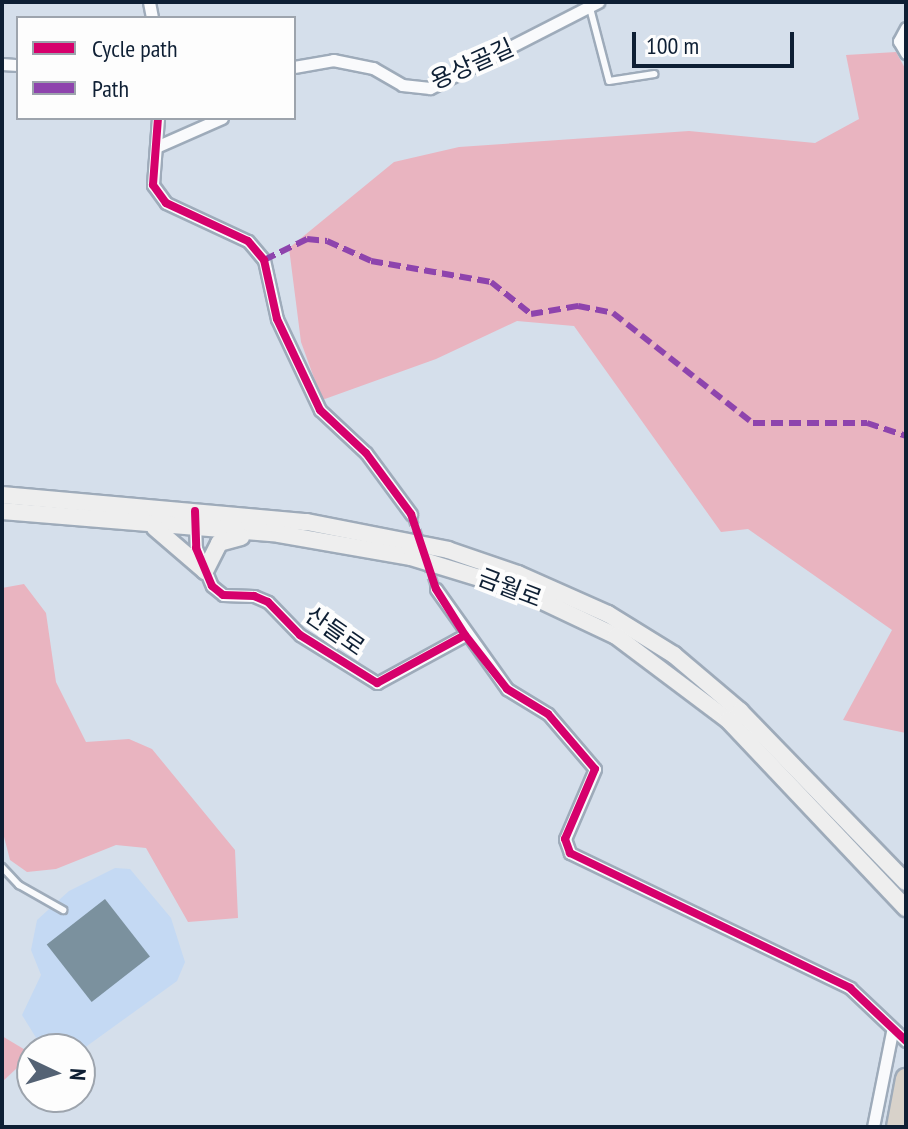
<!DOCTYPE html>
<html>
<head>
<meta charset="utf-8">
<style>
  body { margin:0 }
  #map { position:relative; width:908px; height:1129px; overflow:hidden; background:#d5dfeb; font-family:"PT Sans Narrow","Noto Sans KR",sans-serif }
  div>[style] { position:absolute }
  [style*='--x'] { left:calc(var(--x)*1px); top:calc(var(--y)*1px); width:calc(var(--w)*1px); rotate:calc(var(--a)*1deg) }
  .built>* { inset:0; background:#c4d9f3 }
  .green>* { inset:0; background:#e9b4c0 }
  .building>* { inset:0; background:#7b919e; transform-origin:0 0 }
  .street-tunnel>* { height:11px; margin-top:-5.5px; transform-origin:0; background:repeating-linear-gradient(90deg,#adb9c6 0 11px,transparent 0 16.5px) }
  .roads { filter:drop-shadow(2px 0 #9eabba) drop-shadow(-2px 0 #9eabba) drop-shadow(0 2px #9eabba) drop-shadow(0 -2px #9eabba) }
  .lane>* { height:6px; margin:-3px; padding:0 3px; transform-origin:3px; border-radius:3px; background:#f9fafc }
  .street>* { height:11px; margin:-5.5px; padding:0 5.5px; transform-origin:5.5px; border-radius:5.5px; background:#f9fafc }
  .secondary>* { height:16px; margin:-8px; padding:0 8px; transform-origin:8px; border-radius:8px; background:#eee }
  .highway>* { height:20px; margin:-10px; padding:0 10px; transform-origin:10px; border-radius:10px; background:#d8d2ca }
  .quiet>* { height:6px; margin-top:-3px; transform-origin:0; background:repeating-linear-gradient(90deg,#8e44ad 0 12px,transparent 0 18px) }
  .cycleway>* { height:8px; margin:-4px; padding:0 4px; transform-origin:4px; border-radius:4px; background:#d6006c }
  span { translate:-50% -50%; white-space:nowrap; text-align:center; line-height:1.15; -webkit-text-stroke:8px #fdfdfd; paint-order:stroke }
  .street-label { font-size:24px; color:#0e1f34 }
  .frame { position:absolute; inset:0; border:4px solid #0e1f34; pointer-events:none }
  .legend { position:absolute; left:16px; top:16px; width:280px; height:104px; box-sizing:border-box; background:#fdfdfd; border:2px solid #9da4ad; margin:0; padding:10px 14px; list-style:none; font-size:24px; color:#0e1f34 }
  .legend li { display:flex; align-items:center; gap:16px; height:40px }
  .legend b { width:40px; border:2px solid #9da4ad }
  .north { position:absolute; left:16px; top:1033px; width:80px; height:80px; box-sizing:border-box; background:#fdfdfd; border:2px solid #9da4ad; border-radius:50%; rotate:94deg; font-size:22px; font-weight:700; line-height:32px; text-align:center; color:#0e1f34 }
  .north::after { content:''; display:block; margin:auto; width:28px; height:36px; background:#546274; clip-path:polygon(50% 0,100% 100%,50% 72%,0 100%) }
  .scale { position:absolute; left:632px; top:32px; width:162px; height:36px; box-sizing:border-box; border:4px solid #0e1f34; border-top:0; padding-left:10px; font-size:24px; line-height:28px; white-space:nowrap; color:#0e1f34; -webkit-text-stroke:6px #fdfdfd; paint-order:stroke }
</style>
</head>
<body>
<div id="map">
  <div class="built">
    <div style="clip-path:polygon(115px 868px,130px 869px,171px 918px,185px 962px,177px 981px,80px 1051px,43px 1049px,22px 1015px,41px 975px,31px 950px,37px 920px,69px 891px)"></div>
  </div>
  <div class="green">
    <div style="clip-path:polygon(896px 52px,906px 70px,906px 733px,843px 720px,892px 630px,748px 529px,721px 532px,574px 326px,517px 321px,436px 359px,322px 400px,301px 342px,289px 248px,394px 162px,459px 147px,689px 131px,815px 143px,859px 119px,846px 55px)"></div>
    <div style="clip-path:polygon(24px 584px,46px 613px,56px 682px,86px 742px,129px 739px,152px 749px,235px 850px,238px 918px,188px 922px,146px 848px,116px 845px,56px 869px,27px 872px,10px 860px,2px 829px,2px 588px)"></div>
    <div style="clip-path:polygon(2px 1036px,32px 1054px,2px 1082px)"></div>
  </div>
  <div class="building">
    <div style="left:105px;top:899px;width:73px;height:74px;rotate:52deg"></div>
  </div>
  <div class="street-tunnel">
    <div style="--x:411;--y:514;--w:79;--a:71.6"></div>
  </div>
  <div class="roads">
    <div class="lane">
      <div style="--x:590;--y:8;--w:75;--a:75.4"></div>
      <div style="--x:609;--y:81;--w:46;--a:-8.8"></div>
      <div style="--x:2;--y:867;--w:25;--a:47"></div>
      <div style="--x:19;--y:885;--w:51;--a:29.6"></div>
    </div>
    <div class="street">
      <div style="--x:149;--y:2;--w:16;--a:79"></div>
      <div style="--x:906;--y:28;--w:15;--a:118"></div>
      <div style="--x:899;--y:41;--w:14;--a:60"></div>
      <div style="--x:2;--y:64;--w:16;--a:4"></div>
      <div style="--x:294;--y:67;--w:40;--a:-10"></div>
      <div style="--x:333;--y:60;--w:41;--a:11.3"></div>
      <div style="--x:373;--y:68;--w:34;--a:30"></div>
      <div style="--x:402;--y:85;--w:28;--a:6"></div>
      <div style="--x:430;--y:88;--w:189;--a:-27.1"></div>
      <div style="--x:158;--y:118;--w:67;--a:94.3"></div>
      <div style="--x:153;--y:185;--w:22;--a:54"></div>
      <div style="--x:166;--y:203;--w:90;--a:24.9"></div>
      <div style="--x:248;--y:241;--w:25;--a:50"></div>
      <div style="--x:264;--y:260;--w:60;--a:77.6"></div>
      <div style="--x:277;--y:319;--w:101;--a:64.7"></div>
      <div style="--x:320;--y:410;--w:63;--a:43.1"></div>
      <div style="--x:366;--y:453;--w:76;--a:53.6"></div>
      <div style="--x:156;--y:147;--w:72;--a:-23.7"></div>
      <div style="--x:195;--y:524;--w:24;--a:88"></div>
      <div style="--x:196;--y:548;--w:41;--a:67.2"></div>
      <div style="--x:212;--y:586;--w:14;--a:39"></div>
      <div style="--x:223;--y:595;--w:31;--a:2"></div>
      <div style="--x:254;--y:596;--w:15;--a:23"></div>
      <div style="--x:268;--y:602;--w:46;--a:45.9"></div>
      <div style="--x:300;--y:635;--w:91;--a:31.9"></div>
      <div style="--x:377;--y:683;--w:100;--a:-28.6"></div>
      <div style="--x:436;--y:589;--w:123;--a:54.6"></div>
      <div style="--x:507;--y:689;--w:48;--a:31.4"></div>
      <div style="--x:548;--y:714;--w:72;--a:49.5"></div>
      <div style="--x:595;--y:769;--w:76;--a:113.2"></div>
      <div style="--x:565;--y:839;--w:15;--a:70"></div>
      <div style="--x:570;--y:853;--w:311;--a:25.7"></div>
      <div style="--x:850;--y:988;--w:77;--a:43.4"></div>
      <div style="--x:873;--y:1127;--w:97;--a:-78.7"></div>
    </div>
    <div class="secondary">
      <div style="--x:2;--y:495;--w:306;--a:5.1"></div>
      <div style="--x:307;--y:522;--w:144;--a:11.2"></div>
      <div style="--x:448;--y:550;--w:74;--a:18.9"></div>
      <div style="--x:518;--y:574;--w:98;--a:24"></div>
      <div style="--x:608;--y:614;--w:78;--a:31.8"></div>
      <div style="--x:674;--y:655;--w:87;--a:40.3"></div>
      <div style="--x:740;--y:711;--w:238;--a:45.9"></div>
      <div style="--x:2;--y:511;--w:278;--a:4.7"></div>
      <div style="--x:279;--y:534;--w:134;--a:9.9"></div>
      <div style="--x:411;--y:557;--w:113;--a:17"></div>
      <div style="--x:519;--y:590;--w:107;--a:25.4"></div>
      <div style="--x:616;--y:636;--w:140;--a:36.9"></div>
      <div style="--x:728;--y:720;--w:259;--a:46.6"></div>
      <div style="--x:155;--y:528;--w:66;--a:40.7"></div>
      <div style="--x:205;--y:571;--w:31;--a:-63"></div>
      <div style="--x:219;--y:543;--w:23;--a:-15"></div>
    </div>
    <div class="highway">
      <div style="--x:897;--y:1127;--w:49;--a:-79.4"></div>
    </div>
  </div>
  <div class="quiet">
    <div style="--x:264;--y:260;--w:48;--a:-26"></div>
    <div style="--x:307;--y:239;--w:20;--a:6"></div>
    <div style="--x:327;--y:241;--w:48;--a:24.4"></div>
    <div style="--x:371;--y:261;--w:122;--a:9.9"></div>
    <div style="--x:491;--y:282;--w:51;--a:38.7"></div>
    <div style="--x:531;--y:314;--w:48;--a:-9.7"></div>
    <div style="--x:578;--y:306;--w:36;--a:11"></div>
    <div style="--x:613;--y:313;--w:178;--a:38.2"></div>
    <div style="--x:753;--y:423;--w:114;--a:0"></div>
    <div style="--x:867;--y:423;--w:41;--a:18.4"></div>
  </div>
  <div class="cycleway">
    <div style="--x:158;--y:118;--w:67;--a:94.3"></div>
    <div style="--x:153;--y:185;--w:22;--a:54"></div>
    <div style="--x:166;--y:203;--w:90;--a:24.9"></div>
    <div style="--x:248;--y:241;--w:25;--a:50"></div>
    <div style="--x:264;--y:260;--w:60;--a:77.6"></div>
    <div style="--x:277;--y:319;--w:101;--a:64.7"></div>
    <div style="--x:320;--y:410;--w:63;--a:43.1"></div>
    <div style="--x:366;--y:453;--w:76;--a:53.6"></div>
    <div style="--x:411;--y:514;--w:79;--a:71.6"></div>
    <div style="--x:436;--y:589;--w:54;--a:57.8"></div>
    <div style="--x:465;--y:635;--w:68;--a:52.1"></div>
    <div style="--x:507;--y:689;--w:48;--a:31.4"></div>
    <div style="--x:548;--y:714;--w:72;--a:49.5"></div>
    <div style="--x:595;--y:769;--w:76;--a:113.2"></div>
    <div style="--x:565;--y:839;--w:15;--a:70"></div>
    <div style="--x:570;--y:853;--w:311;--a:25.7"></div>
    <div style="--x:850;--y:988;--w:77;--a:43.4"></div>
    <div style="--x:195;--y:511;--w:37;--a:88"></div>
    <div style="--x:196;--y:548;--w:41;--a:67.2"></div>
    <div style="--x:212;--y:586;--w:14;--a:39"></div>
    <div style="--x:223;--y:595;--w:31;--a:2"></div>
    <div style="--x:254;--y:596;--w:15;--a:23"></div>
    <div style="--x:268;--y:602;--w:46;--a:45.9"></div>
    <div style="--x:300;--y:635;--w:91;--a:31.9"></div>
    <div style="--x:377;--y:683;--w:100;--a:-28.6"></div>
  </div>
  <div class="street-label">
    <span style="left:472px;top:64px;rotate:-24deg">용상골길</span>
    <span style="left:510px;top:588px;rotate:21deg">금월로</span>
    <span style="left:335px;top:631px;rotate:35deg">산들로</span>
  </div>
  <div class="frame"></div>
  <ul class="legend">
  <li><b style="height:10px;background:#d6006c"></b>Cycle path</li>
  <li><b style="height:10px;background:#8e44ad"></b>Path</li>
  </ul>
  <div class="north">N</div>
  <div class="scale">100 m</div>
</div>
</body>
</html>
